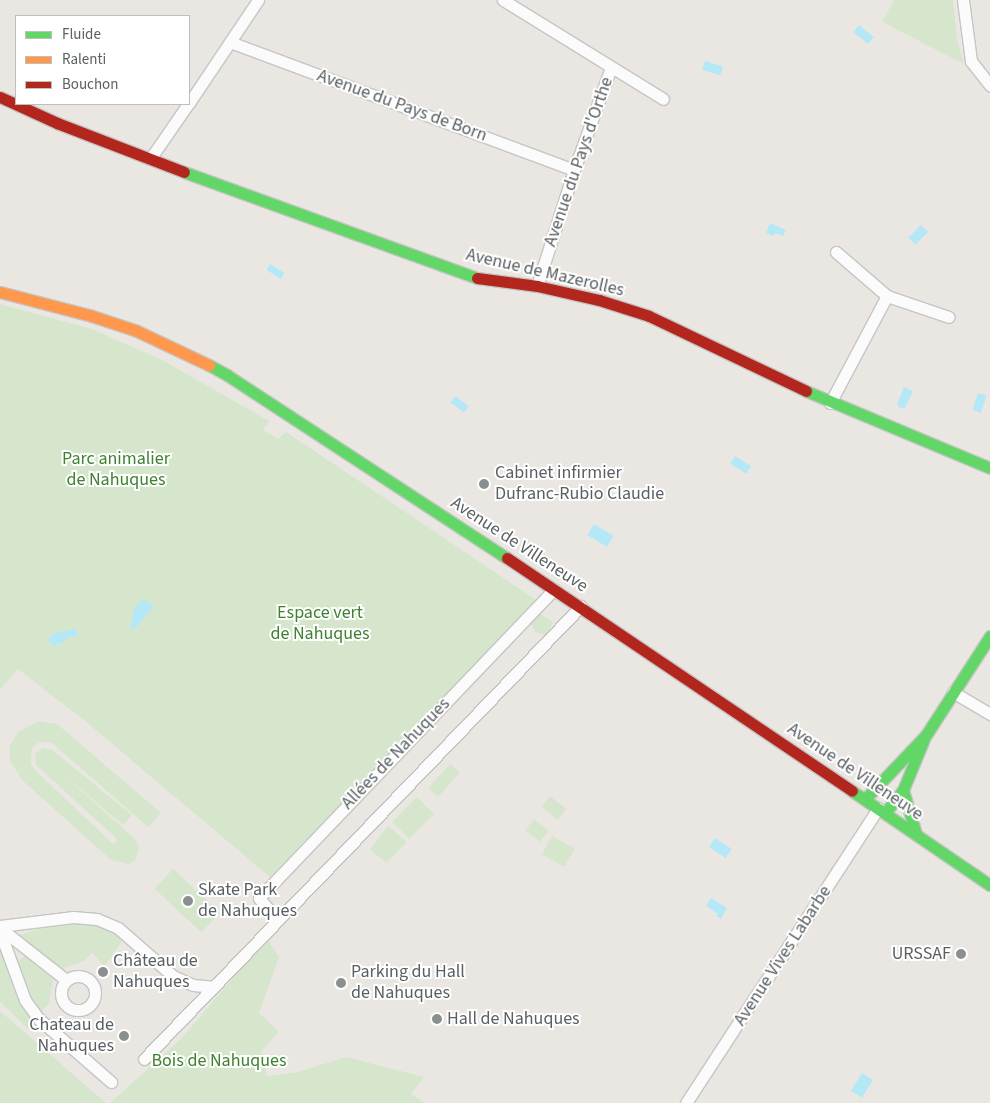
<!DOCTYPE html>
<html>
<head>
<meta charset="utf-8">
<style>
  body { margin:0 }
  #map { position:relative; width:990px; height:1103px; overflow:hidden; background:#eae7e3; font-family:"Source Sans 3",sans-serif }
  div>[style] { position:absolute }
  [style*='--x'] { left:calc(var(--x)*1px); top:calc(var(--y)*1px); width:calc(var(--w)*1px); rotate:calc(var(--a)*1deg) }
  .green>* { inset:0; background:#d5e6cd; transform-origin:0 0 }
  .water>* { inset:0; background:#b5e8f7; transform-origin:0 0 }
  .roads { filter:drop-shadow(1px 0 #c5c5c4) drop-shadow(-1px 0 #c5c5c4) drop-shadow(0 1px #c5c5c4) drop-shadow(0 -1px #c5c5c4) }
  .street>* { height:11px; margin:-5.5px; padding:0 5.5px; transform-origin:5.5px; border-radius:5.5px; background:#fcfbfb }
  .street>.ring { margin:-5.5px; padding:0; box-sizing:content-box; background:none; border:11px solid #fcfbfb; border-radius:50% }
  .fast>* { height:11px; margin:-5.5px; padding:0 5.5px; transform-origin:5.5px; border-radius:5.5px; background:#63d668 }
  .slow>* { height:11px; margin:-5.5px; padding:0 5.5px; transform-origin:5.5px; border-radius:5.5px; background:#ff974d }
  .jam>* { height:11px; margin:-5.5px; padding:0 5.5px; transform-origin:5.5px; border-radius:5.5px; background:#b3261e }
  .dots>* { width:14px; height:14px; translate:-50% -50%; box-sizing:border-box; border:2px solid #fff; border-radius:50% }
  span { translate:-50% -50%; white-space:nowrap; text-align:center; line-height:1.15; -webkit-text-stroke:4px #fff; paint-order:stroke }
  .street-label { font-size:18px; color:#595f62 }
  .park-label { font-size:18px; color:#3f8131 }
  .poi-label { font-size:18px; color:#595f62 }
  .left { translate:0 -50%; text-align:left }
  .right { translate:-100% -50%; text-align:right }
  .legend { position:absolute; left:15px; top:15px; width:175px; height:90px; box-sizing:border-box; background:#fff; border:1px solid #bdbfc0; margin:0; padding:6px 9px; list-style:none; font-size:15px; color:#595f62 }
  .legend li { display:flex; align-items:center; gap:10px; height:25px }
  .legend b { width:25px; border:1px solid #bdbfc0 }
</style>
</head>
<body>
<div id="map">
  <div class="green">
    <div style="clip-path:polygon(894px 0,953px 0,957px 40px,964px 64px,882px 22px)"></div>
    <div style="clip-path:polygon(0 304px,92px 329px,162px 360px,269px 421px,263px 430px,278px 439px,286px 432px,538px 601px,270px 877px,85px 721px,18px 669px,0 689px)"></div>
    <div style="clip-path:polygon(541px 614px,553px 622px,547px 636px,535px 632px,531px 623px,535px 615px)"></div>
    <div style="clip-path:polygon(40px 721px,57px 724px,161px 813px,148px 827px,51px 742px,38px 743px,32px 748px,31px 764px,37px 772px,113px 844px,117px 842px,116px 838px,36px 765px,35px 753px,44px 748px,52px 750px,132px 815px,123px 825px,57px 769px,134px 838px,139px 846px,136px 860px,129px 864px,111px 860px,23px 781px,10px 761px,10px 746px,18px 732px)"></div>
    <div style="left:450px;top:764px;width:13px;height:32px;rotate:42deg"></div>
    <div style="left:550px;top:796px;width:21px;height:14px;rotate:39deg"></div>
    <div style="left:417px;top:797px;width:24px;height:35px;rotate:45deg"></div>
    <div style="left:534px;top:819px;width:19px;height:14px;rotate:39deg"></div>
    <div style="clip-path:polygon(388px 826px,407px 842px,386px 863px,370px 849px)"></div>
    <div style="left:552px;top:836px;width:26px;height:21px;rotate:29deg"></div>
    <div style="left:173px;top:869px;width:64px;height:27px;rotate:43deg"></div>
    <div style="clip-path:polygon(88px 921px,106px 927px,122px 941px,105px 966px,92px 953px,84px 961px,58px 970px,18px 936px,59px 922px)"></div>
    <div style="clip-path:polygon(267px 938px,279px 957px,259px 1013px,279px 1032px,261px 1051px,267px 1076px,298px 1072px,346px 1057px,424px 1077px,411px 1094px,425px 1103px,110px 1103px,181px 1039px)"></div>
    <div style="clip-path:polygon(0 949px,14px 990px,34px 1022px,28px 1029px,0 1002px)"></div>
    <div style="clip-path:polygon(26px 954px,53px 979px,49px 1003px,39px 1014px,28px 999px,14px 966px)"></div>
    <div style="clip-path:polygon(0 1011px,106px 1103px,0 1103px)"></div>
  </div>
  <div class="water">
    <div style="left:859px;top:25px;width:19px;height:9px;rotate:39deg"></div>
    <div style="left:705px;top:61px;width:19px;height:9px;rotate:18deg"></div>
    <div style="clip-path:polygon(770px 223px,786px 230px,783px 236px,775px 233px,773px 236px,766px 233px)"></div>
    <div style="left:921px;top:225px;width:10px;height:18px;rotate:45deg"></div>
    <div style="left:270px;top:264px;width:17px;height:7px;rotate:31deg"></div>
    <div style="clip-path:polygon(904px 387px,913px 391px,905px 408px,900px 408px,897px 404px)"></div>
    <div style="left:978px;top:393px;width:9px;height:18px;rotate:18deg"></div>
    <div style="left:455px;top:396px;width:17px;height:8px;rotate:36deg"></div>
    <div style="left:735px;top:456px;width:19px;height:9px;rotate:32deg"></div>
    <div style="left:594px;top:524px;width:23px;height:13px;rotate:31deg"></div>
    <div style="clip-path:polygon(145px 600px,153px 605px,152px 608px,135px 629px,130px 628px,134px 609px,140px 601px)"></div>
    <div style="clip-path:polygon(75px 629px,78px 632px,76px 637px,68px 637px,64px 642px,58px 643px,56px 646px,54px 647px,48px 639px,55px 633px)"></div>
    <div style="left:715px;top:838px;width:20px;height:11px;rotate:33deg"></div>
    <div style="clip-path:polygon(711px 898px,727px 908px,721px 919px,716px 916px,718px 914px,706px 906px)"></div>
    <div style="left:862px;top:1073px;width:13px;height:21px;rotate:32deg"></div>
  </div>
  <div class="roads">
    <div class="street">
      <div style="--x:503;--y:0;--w:188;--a:31.7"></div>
      <div style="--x:963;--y:0;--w:62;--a:82.5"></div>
      <div style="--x:971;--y:61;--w:31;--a:52"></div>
      <div style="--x:230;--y:42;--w:367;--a:20.4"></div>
      <div style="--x:189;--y:103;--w:124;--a:-56.2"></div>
      <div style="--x:150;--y:159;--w:67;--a:-55.4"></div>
      <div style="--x:836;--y:252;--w:67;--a:40.8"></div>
      <div style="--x:537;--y:286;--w:122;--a:-72.3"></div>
      <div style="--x:574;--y:170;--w:109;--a:-70.2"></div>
      <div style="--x:830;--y:403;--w:121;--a:-62"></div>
      <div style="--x:887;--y:296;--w:65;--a:18.7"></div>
      <div style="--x:953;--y:692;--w:43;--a:30.7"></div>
      <div style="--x:278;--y:920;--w:29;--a:-131"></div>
      <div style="--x:259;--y:898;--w:427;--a:-46.3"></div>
      <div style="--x:0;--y:926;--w:74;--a:-7"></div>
      <div style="--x:73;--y:917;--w:24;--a:5"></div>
      <div style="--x:97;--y:919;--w:23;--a:23"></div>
      <div style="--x:118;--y:928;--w:73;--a:41.1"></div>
      <div style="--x:173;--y:976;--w:22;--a:24"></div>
      <div style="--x:193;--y:985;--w:21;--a:5"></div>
      <div style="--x:0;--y:928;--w:84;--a:38.2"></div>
      <div style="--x:0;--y:932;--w:72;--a:69.8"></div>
      <div style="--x:25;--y:1000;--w:24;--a:54"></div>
      <div style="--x:39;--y:1019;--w:96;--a:41.2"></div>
      <div class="ring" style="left:61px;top:976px;width:23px;height:23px"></div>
      <div style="--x:144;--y:1059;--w:629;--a:-46.03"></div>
      <div style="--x:686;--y:1103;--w:352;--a:-56.9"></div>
    </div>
    <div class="fast">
      <div style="--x:184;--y:172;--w:312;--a:19.9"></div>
      <div style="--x:209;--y:365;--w:21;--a:29"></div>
      <div style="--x:227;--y:375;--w:334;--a:33.2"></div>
      <div style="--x:806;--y:391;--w:199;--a:22.7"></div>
      <div style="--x:903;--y:790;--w:46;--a:73.5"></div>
      <div style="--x:852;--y:791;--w:167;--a:34.3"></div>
      <div style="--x:865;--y:799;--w:88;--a:-46.4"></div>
      <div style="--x:926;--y:735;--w:118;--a:-57.1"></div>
      <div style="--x:885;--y:813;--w:29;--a:-52"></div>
      <div style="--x:903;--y:790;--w:55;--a:-67.6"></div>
    </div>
    <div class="slow">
      <div style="--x:0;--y:292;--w:95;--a:14.6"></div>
      <div style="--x:92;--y:316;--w:47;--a:18.4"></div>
      <div style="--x:137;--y:331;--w:80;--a:25.3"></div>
    </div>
    <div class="jam">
      <div style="--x:0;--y:97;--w:63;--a:24.5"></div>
      <div style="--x:57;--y:123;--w:136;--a:21.1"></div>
      <div style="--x:477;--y:278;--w:61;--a:7.6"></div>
      <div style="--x:537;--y:286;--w:64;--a:12.7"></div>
      <div style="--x:599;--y:300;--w:52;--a:17.7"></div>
      <div style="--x:649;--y:316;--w:174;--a:25.5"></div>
      <div style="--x:507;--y:558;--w:416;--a:34"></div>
    </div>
  </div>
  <div class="dots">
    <div style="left:484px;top:484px;background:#8c8f8f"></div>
    <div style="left:188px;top:901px;background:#8c8f8f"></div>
    <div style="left:961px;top:954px;background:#8c8f8f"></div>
    <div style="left:103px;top:972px;background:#8c8f8f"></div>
    <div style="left:341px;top:983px;background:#8c8f8f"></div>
    <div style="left:437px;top:1019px;background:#8c8f8f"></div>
    <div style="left:124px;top:1036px;background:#8c8f8f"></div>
  </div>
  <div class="street-label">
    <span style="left:402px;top:106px;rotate:20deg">Avenue du Pays de Born</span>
    <span style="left:579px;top:162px;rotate:-71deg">Avenue du Pays d'Orthe</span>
    <span style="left:545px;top:273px;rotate:13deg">Avenue de Mazerolles</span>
    <span style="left:519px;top:545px;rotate:33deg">Avenue de Villeneuve</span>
    <span style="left:396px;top:754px;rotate:-46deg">Allées de Nahuques</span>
    <span style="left:855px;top:772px;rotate:34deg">Avenue de Villeneuve</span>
    <span style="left:783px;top:956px;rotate:-57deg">Avenue Vives Labarbe</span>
  </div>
  <div class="park-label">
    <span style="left:116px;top:470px">Parc animalier<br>de Nahuques</span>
    <span style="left:320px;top:624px">Espace vert<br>de Nahuques</span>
    <span style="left:219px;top:1061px">Bois de Nahuques</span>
  </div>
  <div class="poi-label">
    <span class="left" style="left:495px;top:484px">Cabinet infirmier<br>Dufranc-Rubio Claudie</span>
    <span class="left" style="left:198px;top:901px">Skate Park<br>de Nahuques</span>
    <span class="right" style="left:951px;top:954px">URSSAF</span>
    <span class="left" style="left:113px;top:972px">Château de<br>Nahuques</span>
    <span class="left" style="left:351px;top:983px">Parking du Hall<br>de Nahuques</span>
    <span class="left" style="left:447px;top:1019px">Hall de Nahuques</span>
    <span class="right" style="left:114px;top:1036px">Chateau de<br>Nahuques</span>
  </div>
  <ul class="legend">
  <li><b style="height:6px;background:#63d668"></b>Fluide</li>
  <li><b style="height:6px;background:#ff974d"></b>Ralenti</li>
  <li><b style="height:6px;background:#b3261e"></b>Bouchon</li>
  </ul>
</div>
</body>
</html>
